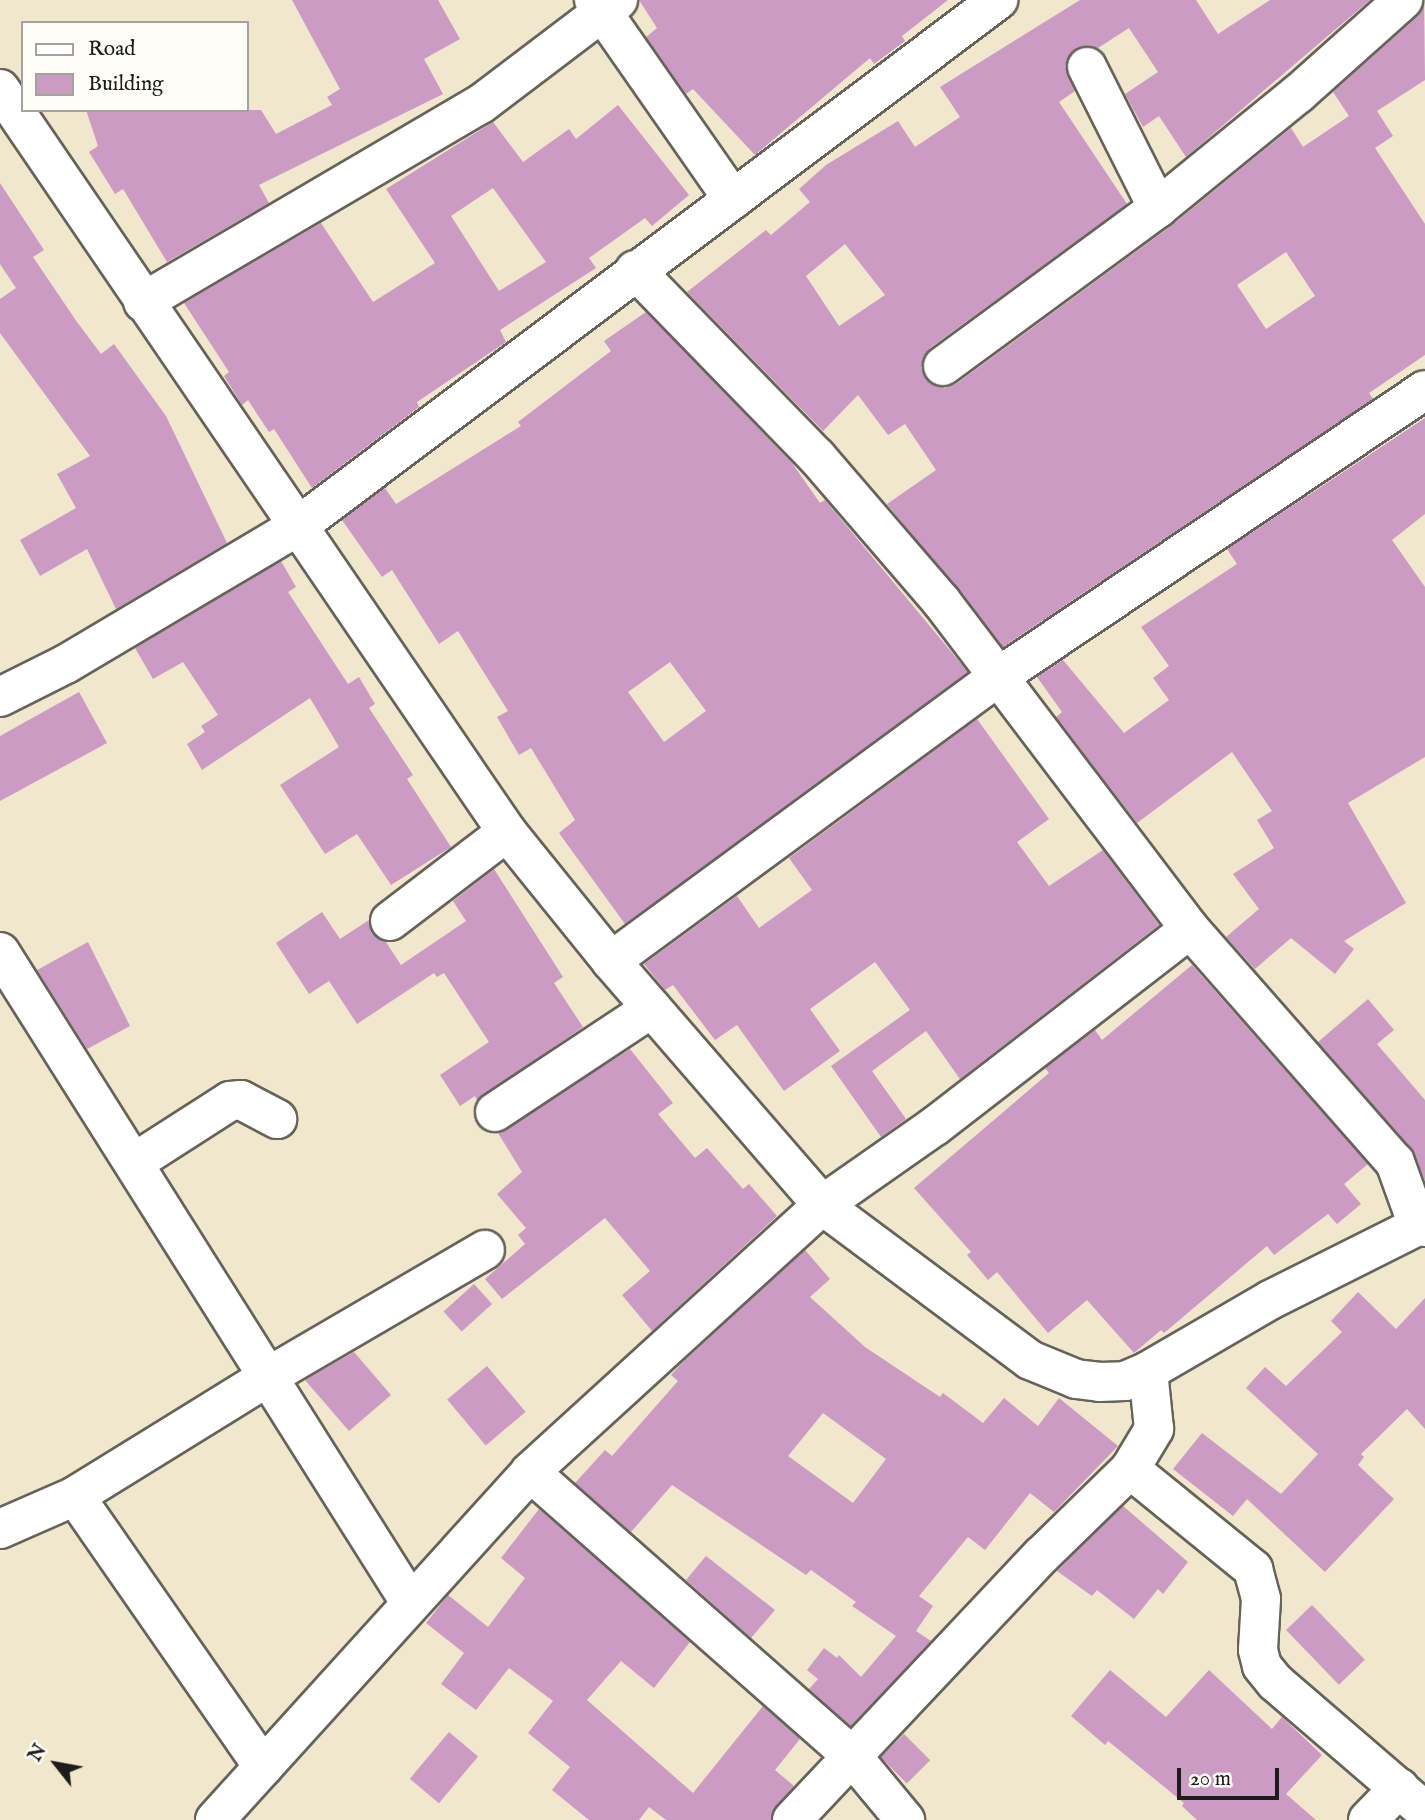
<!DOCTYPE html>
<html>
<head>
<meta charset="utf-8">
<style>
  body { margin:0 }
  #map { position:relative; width:1425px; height:1820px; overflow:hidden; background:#f0e7cc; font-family:"IM FELL English",serif }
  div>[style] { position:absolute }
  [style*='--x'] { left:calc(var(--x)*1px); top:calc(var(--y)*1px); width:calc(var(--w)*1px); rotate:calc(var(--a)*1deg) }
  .building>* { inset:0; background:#cb9bc4; transform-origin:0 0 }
  .roads { filter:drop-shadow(2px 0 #66635a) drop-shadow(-2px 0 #66635a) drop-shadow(0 2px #66635a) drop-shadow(0 -2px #66635a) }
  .street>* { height:38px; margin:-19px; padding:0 19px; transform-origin:19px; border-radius:19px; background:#fff }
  span { translate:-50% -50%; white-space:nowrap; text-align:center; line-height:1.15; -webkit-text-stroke:5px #fdfcf7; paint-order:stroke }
  .legend { position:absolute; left:21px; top:21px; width:228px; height:91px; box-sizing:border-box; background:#fdfcf7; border:2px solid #a3a29f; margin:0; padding:9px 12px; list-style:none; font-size:21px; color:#1c1c1c }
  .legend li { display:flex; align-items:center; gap:14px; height:35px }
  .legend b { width:35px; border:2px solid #a3a29f }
  .north { position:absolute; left:21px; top:1729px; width:70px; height:70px; -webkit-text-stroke:5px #fdfcf7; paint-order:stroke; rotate:301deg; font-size:19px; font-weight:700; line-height:28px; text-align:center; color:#1c1c1c }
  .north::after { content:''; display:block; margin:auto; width:24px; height:32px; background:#1c1c1c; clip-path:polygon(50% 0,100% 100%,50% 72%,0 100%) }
  .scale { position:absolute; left:1177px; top:1768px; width:102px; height:32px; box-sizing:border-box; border:4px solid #1c1c1c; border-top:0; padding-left:9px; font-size:21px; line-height:24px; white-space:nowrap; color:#1c1c1c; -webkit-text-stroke:5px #fdfcf7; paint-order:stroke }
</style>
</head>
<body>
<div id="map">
  <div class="building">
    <div style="clip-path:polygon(292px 0,438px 0,460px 39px,424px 59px,443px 94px,259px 185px,269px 203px,167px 262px,123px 189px,115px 194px,89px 152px,98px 146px,86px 110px,261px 110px,276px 134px,332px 105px,327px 97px,340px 89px)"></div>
    <div style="clip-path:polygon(639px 0,948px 0,902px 36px,905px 41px,874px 64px,870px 58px,755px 155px,693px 89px,686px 94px,646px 37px,657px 28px)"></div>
    <div style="clip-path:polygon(evenodd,1080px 0,1196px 0,1218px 34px,1270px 0,1370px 0,1186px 157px,1159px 116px,1143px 127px,1125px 94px,1158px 72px,1129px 28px,1098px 48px,1077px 48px,1065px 66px,1075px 91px,1059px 102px,1127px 204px,930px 348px,921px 368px,926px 379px,945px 388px,956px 384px,1171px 226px,1291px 128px,1303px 147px,1349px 116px,1333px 92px,1418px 16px,1424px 0,1425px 80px,1377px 111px,1393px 136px,1375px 148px,1425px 224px,1425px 355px,1369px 393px,1373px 399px,1003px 647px,887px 504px,936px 470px,905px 424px,888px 435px,858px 395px,823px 431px,687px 292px,766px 230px,771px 235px,810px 202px,799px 189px,826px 165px,898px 121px,915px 147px,960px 117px,940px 87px,1080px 0,845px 244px,885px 295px,839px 326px,806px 276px,845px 244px,1080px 0,1286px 252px,1315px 296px,1266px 329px,1237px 285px,1286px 252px)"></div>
    <div style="clip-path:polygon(evenodd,618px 105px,689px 195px,652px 226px,645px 218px,589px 258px,596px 268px,500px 330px,506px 342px,417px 402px,419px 407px,312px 488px,274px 429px,269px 432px,248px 400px,242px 405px,224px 376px,229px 372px,184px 303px,321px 223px,373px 302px,435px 263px,386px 189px,493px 122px,523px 162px,569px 129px,576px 139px,618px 105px,493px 188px,546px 262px,499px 291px,451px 216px,493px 188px)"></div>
    <div style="clip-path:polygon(0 183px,44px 250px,33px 257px,77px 322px,101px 354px,114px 344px,166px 416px,227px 543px,116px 609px,87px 549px,40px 576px,20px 540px,76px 508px,57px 474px,90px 456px,0 333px,0 299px,16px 288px,0 264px)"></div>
    <div style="clip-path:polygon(evenodd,646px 312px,792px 463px,820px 503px,825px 500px,968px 672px,625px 924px,559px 833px,575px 820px,531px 748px,519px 755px,497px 717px,508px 711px,458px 631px,439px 644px,392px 570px,382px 577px,342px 520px,385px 488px,396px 504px,521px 426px,518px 422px,611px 351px,604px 341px,646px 312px,670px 662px,706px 711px,664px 742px,628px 692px,670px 662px)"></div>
    <div style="clip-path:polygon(1425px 418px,1425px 514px,1392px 540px,1425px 587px,1425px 757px,1348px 803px,1406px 903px,1344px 941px,1354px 949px,1335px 974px,1291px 938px,1255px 969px,1226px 937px,1259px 909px,1233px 874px,1274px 848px,1257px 820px,1272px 811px,1232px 752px,1137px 823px,1056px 717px,1062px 712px,1037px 677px,1063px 660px,1124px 733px,1169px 700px,1153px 678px,1169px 666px,1141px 627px,1237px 564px,1227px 549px)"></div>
    <div style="clip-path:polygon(281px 561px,296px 587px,288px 592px,348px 684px,359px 677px,375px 704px,369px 708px,413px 775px,407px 779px,451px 847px,391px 885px,357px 834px,325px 854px,280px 785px,339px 747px,310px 698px,202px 770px,187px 744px,205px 732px,201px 726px,218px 715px,183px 662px,153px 679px,135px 648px)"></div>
    <div style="clip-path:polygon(79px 692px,107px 743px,0 801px,0 736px)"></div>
    <div style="clip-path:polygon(977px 719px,1049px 819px,1017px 842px,1049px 886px,1103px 850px,1159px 925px,960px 1079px,926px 1031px,872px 1071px,906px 1119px,881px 1137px,831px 1066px,910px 1010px,875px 962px,810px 1009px,840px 1051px,784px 1091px,737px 1025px,715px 1040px,673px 985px,665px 990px,644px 964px,737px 896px,759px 928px,812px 890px,789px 858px)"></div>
    <div style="clip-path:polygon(494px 869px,563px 977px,554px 983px,583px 1027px,477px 1100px,475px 1096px,460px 1106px,440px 1075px,489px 1042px,444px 973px,437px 977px,434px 973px,357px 1024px,329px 981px,309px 994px,276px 943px,322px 912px,340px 939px,369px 920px,372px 934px,386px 942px,401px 965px,466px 921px,453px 901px)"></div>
    <div style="clip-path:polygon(88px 942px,130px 1026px,87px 1049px,37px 970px)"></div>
    <div style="clip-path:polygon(1192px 965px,1368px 1164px,1344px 1184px,1361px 1204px,1337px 1224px,1328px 1214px,1274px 1255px,1267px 1246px,1164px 1333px,1161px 1330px,1134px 1353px,1087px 1300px,1048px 1333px,997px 1272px,988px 1280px,967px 1255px,971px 1252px,914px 1188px,1049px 1073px,1045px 1068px,1095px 1030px,1102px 1040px)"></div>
    <div style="clip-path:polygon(1368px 999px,1394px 1030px,1377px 1044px,1425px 1100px,1425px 1181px,1411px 1148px,1318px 1042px)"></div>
    <div style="clip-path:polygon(630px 1049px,673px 1103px,658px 1114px,695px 1158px,707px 1148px,743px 1189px,749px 1184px,777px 1216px,652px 1331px,622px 1295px,650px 1271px,605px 1218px,502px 1299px,485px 1279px,525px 1244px,518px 1235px,526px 1228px,497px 1194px,522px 1172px,498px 1133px)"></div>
    <div style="clip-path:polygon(evenodd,805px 1250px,830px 1279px,810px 1297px,865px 1347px,940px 1397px,943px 1393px,983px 1423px,1004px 1398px,1038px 1426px,1059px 1398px,1118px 1446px,1054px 1512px,1030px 1493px,985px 1550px,968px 1537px,919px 1596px,933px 1606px,916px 1631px,931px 1641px,851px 1726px,809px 1689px,818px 1679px,807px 1670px,824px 1648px,837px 1658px,839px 1655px,861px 1677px,896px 1636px,852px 1606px,856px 1602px,811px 1570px,806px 1575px,672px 1485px,631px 1532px,575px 1483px,605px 1450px,612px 1456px,678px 1381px,671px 1375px,681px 1364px,805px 1250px,823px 1413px,886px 1459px,853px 1503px,788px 1456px,823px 1413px)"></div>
    <div style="left:474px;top:1284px;width:27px;height:41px;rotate:48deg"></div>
    <div style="clip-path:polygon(1358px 1292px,1396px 1329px,1425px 1298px,1425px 1429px,1407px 1409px,1361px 1454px,1364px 1457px,1358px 1465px,1394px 1499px,1325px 1572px,1247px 1499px,1233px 1516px,1173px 1469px,1202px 1433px,1281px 1494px,1318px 1454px,1246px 1388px,1265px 1367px,1286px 1386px,1342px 1332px,1331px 1321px)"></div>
    <div style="clip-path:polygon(354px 1352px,391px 1395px,349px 1431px,305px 1380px)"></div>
    <div style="left:487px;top:1366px;width:60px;height:52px;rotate:50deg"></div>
    <div style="clip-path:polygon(1123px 1506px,1188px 1562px,1163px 1594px,1158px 1589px,1134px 1619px,1097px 1590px,1092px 1596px,1057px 1571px)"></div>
    <div style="clip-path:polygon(539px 1509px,690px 1642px,654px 1688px,621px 1661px,587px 1700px,693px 1793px,763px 1706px,800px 1739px,775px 1770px,794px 1786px,776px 1806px,771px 1820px,666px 1820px,649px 1807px,639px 1820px,589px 1820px,552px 1790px,570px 1767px,528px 1733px,553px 1701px,509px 1668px,476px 1710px,441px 1684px,464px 1653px,426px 1623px,448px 1595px,488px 1627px,525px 1578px,501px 1558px)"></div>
    <div style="clip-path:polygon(706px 1556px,775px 1610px,751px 1638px,686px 1580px)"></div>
    <div style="left:1312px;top:1605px;width:76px;height:36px;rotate:46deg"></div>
    <div style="clip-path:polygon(1110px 1670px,1166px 1717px,1209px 1670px,1272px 1729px,1282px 1717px,1322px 1755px,1286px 1794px,1316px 1820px,1197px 1820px,1182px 1806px,1184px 1803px,1108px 1741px,1105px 1745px,1071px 1716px)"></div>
    <div style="left:449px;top:1732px;width:38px;height:61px;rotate:40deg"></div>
    <div style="left:904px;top:1734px;width:37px;height:33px;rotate:45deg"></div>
  </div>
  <div class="roads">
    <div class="street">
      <div style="--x:594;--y:0;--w:243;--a:55.1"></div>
      <div style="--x:1087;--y:67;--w:158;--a:63.3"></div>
      <div style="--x:0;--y:89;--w:899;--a:55.69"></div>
      <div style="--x:507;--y:832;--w:166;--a:51.1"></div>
      <div style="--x:611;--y:961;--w:323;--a:49.1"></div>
      <div style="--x:822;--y:1205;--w:259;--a:36.7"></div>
      <div style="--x:1030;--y:1360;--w:50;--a:22.4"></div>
      <div style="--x:1076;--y:1379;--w:24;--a:7"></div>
      <div style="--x:1100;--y:1382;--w:25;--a:-2"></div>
      <div style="--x:1125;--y:1381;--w:25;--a:-23"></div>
      <div style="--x:1148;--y:1371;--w:141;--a:-30.2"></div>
      <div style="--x:1270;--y:1300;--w:165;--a:-26.6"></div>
      <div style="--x:1418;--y:1226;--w:7;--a:8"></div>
      <div style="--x:635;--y:270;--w:261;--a:45.8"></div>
      <div style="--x:817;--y:457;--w:190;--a:49.3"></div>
      <div style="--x:941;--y:601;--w:412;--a:52.8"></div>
      <div style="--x:1190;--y:929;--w:310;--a:48.7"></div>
      <div style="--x:1395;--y:1162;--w:68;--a:70.2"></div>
      <div style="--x:143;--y:302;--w:392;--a:-30.4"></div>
      <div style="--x:481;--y:104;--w:172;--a:-37.2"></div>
      <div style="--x:943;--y:366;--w:267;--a:-36.3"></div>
      <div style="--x:1158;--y:208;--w:181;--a:-39.2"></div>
      <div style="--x:1298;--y:94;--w:141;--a:-41.8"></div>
      <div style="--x:0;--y:697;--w:74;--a:-26.6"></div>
      <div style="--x:66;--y:664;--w:270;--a:-30.7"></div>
      <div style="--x:298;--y:526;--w:876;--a:-36.92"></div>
      <div style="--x:390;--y:921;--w:147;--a:-37.3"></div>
      <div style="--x:0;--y:952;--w:769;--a:57.76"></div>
      <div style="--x:611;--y:961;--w:480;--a:-36.3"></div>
      <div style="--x:998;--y:677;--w:514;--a:-33.91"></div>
      <div style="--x:495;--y:1112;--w:188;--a:-33.5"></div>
      <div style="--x:135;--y:1162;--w:113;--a:-32.7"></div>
      <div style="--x:230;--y:1101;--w:11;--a:-5"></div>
      <div style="--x:241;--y:1100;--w:41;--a:27.8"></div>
      <div style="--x:1130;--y:1469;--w:159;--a:39.1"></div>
      <div style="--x:1253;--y:1569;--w:31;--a:75"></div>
      <div style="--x:1261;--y:1599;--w:51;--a:93.4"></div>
      <div style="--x:1258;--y:1650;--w:16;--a:76"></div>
      <div style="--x:1262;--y:1666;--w:21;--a:51"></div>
      <div style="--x:1275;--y:1682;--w:198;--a:40.7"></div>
      <div style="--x:530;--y:1472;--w:428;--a:41.4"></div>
      <div style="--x:851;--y:1755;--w:85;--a:50.3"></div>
      <div style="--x:75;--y:1496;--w:330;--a:55.2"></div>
      <div style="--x:0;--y:1529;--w:82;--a:-23.7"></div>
      <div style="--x:75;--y:1496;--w:228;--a:-31.7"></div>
      <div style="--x:269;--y:1376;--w:250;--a:-30.3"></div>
      <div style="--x:215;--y:1820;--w:469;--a:-47.8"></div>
      <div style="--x:530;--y:1472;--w:396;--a:-42.4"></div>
      <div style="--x:822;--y:1205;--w:138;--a:-35"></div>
      <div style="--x:935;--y:1126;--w:322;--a:-37.7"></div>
      <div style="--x:792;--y:1820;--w:364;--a:-46.7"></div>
      <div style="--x:1042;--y:1555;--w:123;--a:-44.3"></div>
      <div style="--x:1130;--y:1469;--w:47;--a:-59"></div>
      <div style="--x:1154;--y:1429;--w:58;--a:-95.9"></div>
      <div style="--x:1368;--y:1820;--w:45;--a:-45.9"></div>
    </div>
  </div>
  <ul class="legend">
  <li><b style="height:9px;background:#fff"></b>Road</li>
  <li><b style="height:19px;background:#cb9bc4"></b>Building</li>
  </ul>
  <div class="north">N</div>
  <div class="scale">20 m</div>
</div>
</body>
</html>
